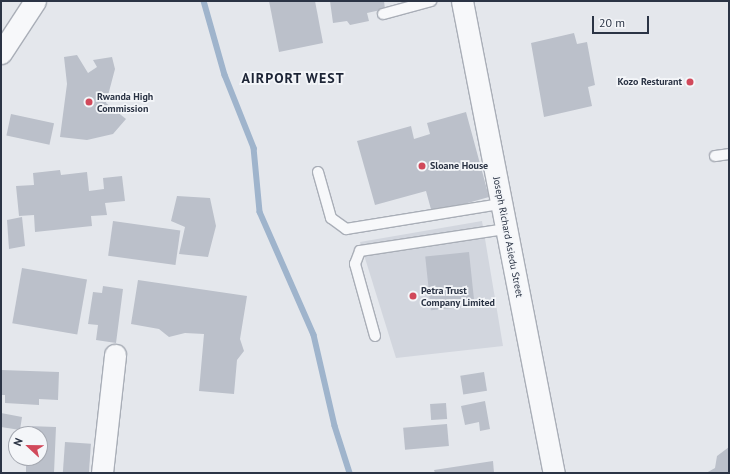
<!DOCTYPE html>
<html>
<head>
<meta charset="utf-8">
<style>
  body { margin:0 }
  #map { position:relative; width:730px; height:474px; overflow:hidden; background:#e4e7ec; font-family:"PT Sans",sans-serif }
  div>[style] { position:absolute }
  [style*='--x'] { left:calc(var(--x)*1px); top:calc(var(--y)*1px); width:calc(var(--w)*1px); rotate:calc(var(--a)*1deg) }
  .built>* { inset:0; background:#d2d6de }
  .stream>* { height:5.5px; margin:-2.75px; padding:0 2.75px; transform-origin:2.75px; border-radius:2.75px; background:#9fb4cc }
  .building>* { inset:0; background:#bbc0ca; transform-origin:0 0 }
  .roads { filter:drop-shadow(1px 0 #a9aeb7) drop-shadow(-1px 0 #a9aeb7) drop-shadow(0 1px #a9aeb7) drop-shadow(0 -1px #a9aeb7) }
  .lane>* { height:10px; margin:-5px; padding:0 5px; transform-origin:5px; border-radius:5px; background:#f7f8fa }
  .street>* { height:21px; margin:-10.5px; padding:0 10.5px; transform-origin:10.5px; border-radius:10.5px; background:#f7f8fa }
  .dots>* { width:11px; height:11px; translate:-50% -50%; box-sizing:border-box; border:2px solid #f4f6f9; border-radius:50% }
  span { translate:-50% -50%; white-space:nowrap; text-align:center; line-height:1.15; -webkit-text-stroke:3.5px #f4f6f9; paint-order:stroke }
  .poi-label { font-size:10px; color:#2b3445; font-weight:700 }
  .right { translate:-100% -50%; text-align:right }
  .left { translate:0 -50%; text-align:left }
  .street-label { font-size:10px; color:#2b3445 }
  .district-label { font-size:14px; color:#1d2536; font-weight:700; letter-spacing:1px }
  .frame { position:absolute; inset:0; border:2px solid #2b3445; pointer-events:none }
  .north { position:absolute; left:8px; top:426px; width:40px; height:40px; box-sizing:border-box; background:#f4f6f9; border:1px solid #a4a8b1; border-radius:50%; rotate:292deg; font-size:11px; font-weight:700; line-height:16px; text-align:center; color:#2b3445 }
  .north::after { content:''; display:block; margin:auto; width:14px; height:18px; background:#d1495b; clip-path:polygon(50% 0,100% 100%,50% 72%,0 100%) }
  .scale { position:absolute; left:592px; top:16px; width:57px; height:18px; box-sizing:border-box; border:2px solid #2b3445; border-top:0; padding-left:5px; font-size:12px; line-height:14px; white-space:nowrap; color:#2b3445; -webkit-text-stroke:3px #f4f6f9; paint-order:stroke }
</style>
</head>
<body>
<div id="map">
  <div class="built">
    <div style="clip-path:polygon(482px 221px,503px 346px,396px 358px,360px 242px)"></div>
  </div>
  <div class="stream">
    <div style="--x:204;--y:1;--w:77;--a:74.2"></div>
    <div style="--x:225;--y:75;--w:79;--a:68.3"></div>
    <div style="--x:254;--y:148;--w:64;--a:84.6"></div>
    <div style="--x:260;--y:212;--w:134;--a:66.3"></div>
    <div style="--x:314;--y:335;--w:93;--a:77"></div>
    <div style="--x:335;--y:426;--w:49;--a:72.3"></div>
  </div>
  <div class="building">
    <div style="clip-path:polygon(269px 1px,315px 1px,323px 43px,279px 52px)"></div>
    <div style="clip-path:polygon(330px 1px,384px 1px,385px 9px,367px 13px,369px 21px,350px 25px,347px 21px,333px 23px)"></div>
    <div style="clip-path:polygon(574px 33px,577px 44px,587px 42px,595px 85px,588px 87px,592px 106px,544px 117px,531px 43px)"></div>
    <div style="clip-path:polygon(77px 55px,88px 73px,97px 67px,93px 60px,112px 57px,115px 69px,106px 103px,126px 119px,113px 134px,87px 140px,60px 137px,67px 84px,64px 57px)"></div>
    <div style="clip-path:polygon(466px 112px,489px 197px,432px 213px,426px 191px,375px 205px,357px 141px,411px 126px,414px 139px,430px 134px,427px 123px)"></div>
    <div style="left:11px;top:114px;width:44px;height:22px;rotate:12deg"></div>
    <div style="clip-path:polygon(60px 170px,61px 175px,87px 172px,89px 191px,104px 189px,103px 178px,122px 176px,125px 201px,105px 203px,107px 215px,91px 216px,92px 226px,35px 232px,34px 215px,19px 216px,16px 186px,34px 185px,33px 173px)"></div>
    <div style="clip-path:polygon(177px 196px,210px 198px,216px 226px,208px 257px,179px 254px,185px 227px,171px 221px)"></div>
    <div style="clip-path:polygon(22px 217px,25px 246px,9px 249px,7px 220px)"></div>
    <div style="left:113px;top:221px;width:68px;height:35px;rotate:8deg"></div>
    <div style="left:469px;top:252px;width:54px;height:44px;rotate:84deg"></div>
    <div style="left:22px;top:268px;width:66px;height:56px;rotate:10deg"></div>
    <div style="clip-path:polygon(138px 280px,247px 296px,240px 339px,244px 351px,237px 360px,234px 394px,199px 391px,204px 334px,185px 333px,169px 337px,159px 329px,131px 324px)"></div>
    <div style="clip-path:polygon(103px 286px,123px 289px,116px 343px,96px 340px,98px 325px,88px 324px,93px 292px,102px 293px)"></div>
    <div style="clip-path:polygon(1px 370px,59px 372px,58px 400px,39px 399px,39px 405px,5px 403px,5px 395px,1px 395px)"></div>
    <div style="left:484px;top:372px;width:19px;height:24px;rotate:81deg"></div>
    <div style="clip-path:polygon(485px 401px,490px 429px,480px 431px,479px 422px,465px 425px,461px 406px)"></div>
    <div style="left:446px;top:403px;width:16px;height:16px;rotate:86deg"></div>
    <div style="clip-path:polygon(1px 413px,22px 417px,20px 430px,1px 427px)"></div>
    <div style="left:447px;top:424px;width:22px;height:44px;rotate:85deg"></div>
    <div style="clip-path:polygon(28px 426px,56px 427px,54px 473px,26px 473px,26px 458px,40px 458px,40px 434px,27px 434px)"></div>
    <div style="left:65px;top:442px;width:26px;height:31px;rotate:4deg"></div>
    <div style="clip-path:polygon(729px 447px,729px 473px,706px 473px,715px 468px,717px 456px)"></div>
    <div style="clip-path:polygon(493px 461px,494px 473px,435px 473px,434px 470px)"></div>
  </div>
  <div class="roads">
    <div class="lane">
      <div style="--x:383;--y:14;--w:50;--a:-15.2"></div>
      <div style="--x:715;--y:156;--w:14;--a:-8"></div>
      <div style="--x:318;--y:172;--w:48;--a:74.2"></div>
      <div style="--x:331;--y:218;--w:19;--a:36"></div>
      <div style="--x:346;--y:229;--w:157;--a:-9.2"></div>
      <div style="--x:375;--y:336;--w:75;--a:-105.5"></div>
      <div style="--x:355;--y:264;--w:14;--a:-69"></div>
      <div style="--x:360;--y:251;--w:148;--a:-8.6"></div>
    </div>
    <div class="street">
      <div style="--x:462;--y:1;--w:481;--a:79"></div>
      <div style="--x:1;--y:53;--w:62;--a:-56.8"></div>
      <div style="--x:102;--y:473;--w:119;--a:-83.7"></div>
    </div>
  </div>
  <div class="dots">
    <div style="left:690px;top:82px;background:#d1495b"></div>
    <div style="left:89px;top:102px;background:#d1495b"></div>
    <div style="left:422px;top:166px;background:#d1495b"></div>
    <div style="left:413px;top:296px;background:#d1495b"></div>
  </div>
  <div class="poi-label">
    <span class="right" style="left:682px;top:82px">Kozo Resturant</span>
    <span class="left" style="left:97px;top:102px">Rwanda High<br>Commission</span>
    <span class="left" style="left:430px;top:166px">Sloane House</span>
    <span class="left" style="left:421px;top:296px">Petra Trust<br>Company Limited</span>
  </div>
  <div class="street-label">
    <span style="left:508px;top:237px;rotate:79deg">Joseph Richard Asiedu Street</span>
  </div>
  <div class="district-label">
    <span style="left:293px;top:78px">AIRPORT WEST</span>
  </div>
  <div class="frame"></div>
  <div class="north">N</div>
  <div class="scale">20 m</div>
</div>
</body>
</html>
